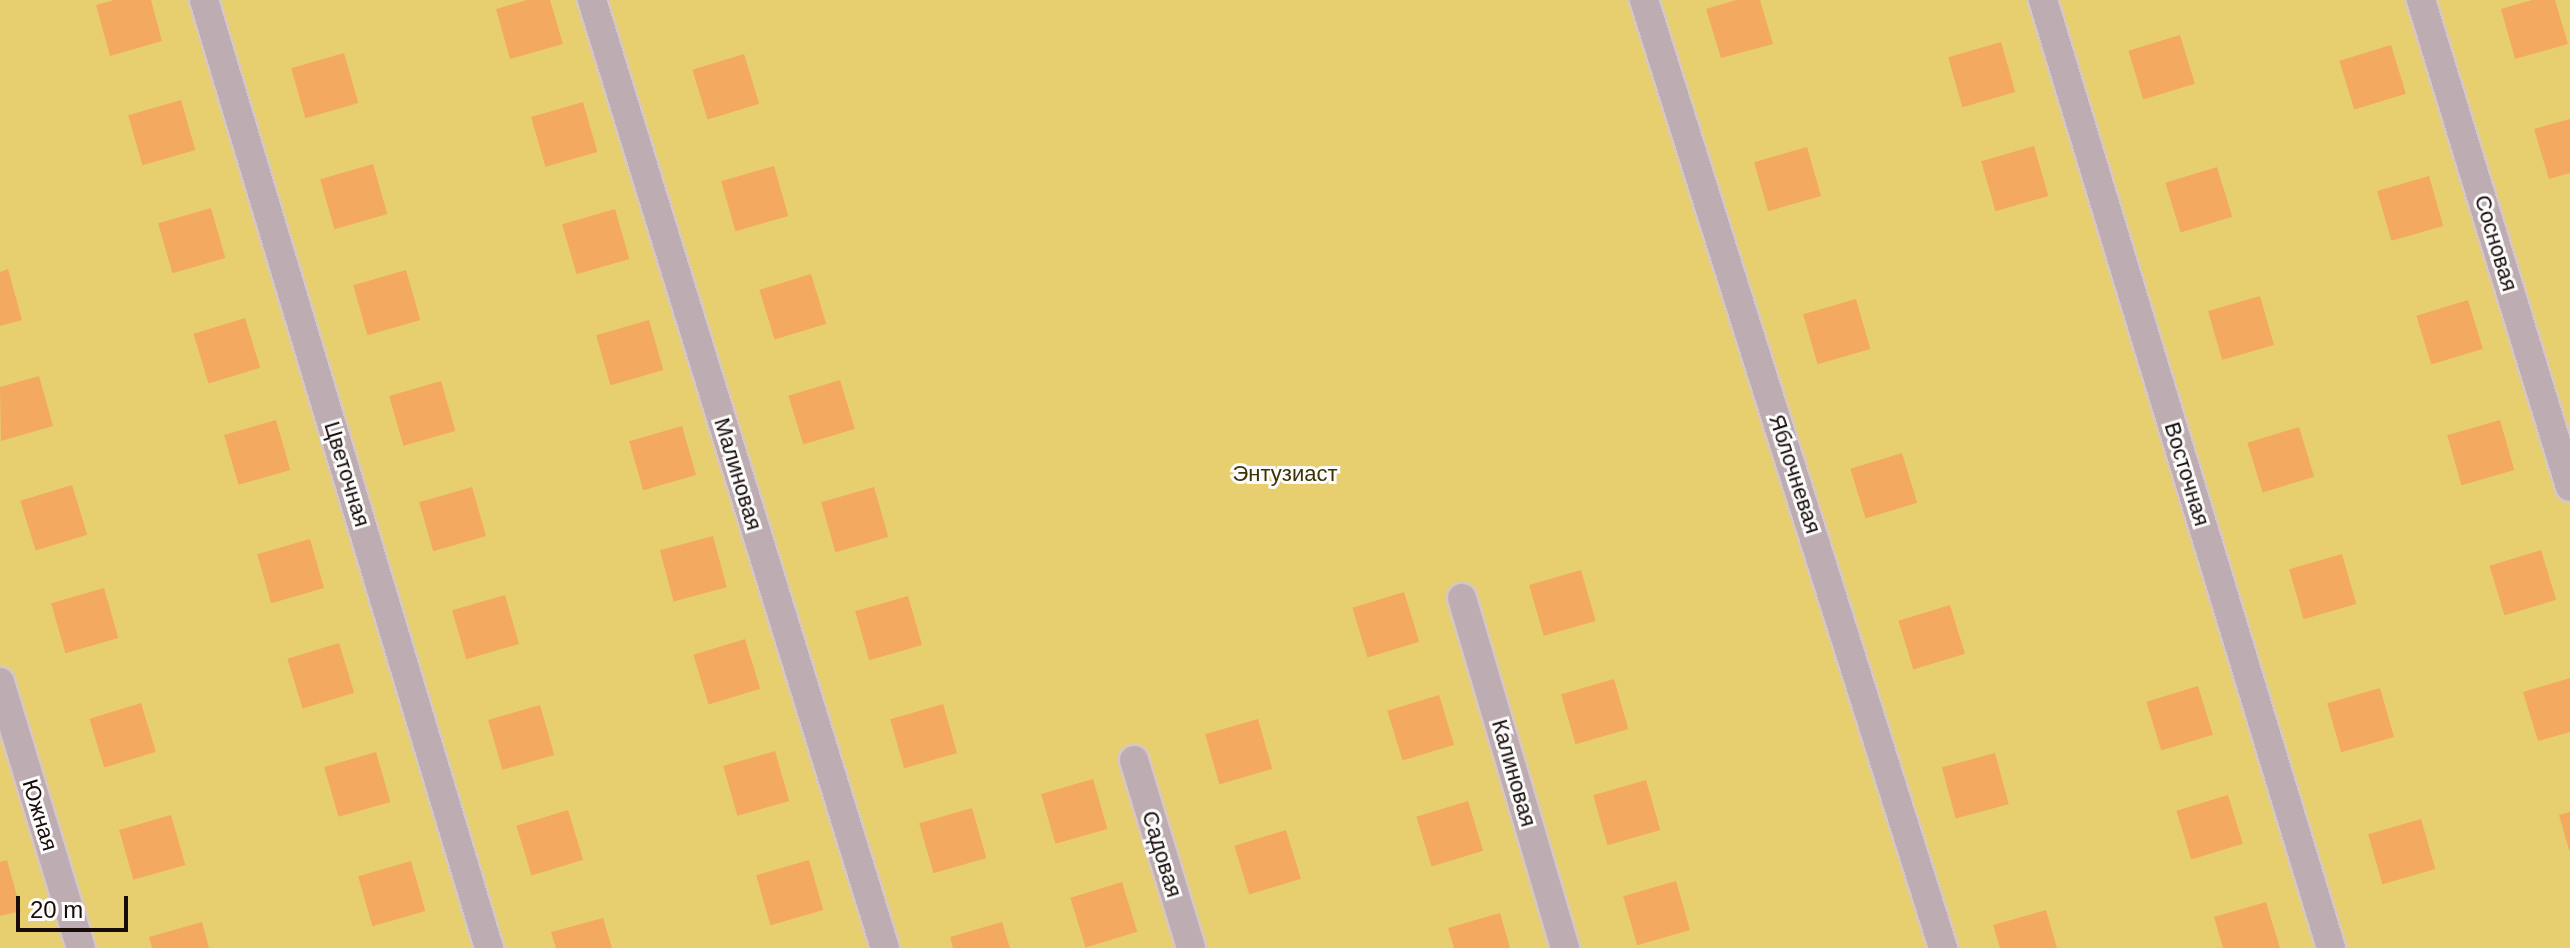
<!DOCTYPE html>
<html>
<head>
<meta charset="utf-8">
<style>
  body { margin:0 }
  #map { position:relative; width:2570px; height:948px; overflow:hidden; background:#fbebe7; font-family:Helvetica,sans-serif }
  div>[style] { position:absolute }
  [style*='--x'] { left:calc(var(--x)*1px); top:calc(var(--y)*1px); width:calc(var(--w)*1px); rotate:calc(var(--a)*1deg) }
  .green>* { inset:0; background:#e7cf6f; transform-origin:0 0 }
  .building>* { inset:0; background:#f4a960; transform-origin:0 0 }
  .roads { filter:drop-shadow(2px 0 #d7c7c3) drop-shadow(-2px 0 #d7c7c3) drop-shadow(0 2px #d7c7c3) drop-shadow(0 -2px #d7c7c3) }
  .minor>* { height:28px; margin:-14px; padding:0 14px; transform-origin:14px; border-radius:14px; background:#bdacb1 }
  span { translate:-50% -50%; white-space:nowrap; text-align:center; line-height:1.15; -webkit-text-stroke:6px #fcfcfc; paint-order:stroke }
  .street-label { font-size:22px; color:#180c09 }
  .park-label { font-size:22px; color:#3b3103 }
  .scale { position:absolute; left:16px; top:896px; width:112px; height:36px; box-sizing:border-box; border:4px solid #180c09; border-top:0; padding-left:10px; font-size:24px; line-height:28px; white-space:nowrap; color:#180c09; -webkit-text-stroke:6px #fcfcfc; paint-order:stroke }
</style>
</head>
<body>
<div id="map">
  <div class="green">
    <div style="left:0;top:0;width:2570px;height:948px"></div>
  </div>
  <div class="building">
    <div style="clip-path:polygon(114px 0,151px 0,162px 41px,110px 56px,96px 5px)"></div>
    <div style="clip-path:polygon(527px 0,550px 0,563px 44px,510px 59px,496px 9px)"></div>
    <div style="clip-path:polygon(1736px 0,1760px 0,1773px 44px,1721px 58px,1706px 9px)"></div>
    <div style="clip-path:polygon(2532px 0,2555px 0,2568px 44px,2515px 59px,2501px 9px)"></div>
    <div style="left:2180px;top:35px;width:51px;height:54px;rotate:73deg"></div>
    <div style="left:2001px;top:42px;width:52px;height:55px;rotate:74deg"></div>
    <div style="left:2391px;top:45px;width:51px;height:54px;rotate:73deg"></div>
    <div style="left:344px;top:53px;width:52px;height:55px;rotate:74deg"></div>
    <div style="left:744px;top:54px;width:52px;height:54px;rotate:73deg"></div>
    <div style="left:181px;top:100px;width:52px;height:55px;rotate:74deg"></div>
    <div style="left:583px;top:102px;width:52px;height:54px;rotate:74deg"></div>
    <div style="clip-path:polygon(2570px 119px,2570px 173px,2549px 179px,2534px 129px)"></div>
    <div style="left:2034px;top:146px;width:52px;height:55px;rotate:74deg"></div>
    <div style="left:1807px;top:147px;width:51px;height:55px;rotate:74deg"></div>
    <div style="left:373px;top:164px;width:52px;height:55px;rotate:74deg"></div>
    <div style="left:774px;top:166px;width:52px;height:55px;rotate:74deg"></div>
    <div style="left:2217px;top:167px;width:52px;height:54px;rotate:73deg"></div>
    <div style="left:2429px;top:176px;width:52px;height:54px;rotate:74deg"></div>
    <div style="left:211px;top:208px;width:52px;height:55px;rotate:74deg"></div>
    <div style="left:615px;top:209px;width:52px;height:55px;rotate:74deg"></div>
    <div style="clip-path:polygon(8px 269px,22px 320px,0 326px,0 272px)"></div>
    <div style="left:406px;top:270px;width:52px;height:55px;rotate:74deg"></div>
    <div style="left:811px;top:274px;width:52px;height:54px;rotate:73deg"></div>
    <div style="left:2260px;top:296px;width:51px;height:54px;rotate:74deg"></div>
    <div style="left:1856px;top:299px;width:52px;height:55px;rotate:74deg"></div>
    <div style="left:2468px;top:300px;width:51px;height:54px;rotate:73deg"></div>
    <div style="left:245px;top:318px;width:52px;height:54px;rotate:73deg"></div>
    <div style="left:649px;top:320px;width:52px;height:55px;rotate:74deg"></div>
    <div style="clip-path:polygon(39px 376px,53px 426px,1px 441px,0 387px)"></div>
    <div style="left:840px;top:380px;width:51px;height:54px;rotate:73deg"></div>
    <div style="left:441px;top:381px;width:52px;height:54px;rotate:74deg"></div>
    <div style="left:276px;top:420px;width:52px;height:54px;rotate:74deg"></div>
    <div style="left:2500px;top:420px;width:52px;height:55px;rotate:74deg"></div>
    <div style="left:682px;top:426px;width:51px;height:55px;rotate:74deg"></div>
    <div style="left:2299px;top:427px;width:52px;height:54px;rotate:73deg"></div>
    <div style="left:1902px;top:453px;width:52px;height:54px;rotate:73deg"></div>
    <div style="left:72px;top:485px;width:52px;height:54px;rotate:73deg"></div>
    <div style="left:472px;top:487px;width:51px;height:55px;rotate:74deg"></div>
    <div style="left:874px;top:487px;width:52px;height:55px;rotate:74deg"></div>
    <div style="left:713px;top:536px;width:53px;height:55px;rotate:75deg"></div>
    <div style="left:310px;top:539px;width:51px;height:55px;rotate:74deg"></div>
    <div style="left:2541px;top:550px;width:52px;height:54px;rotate:73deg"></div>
    <div style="left:2342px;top:554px;width:52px;height:55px;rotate:74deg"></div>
    <div style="left:1581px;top:570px;width:53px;height:54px;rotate:74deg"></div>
    <div style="left:104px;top:588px;width:52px;height:55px;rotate:74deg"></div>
    <div style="left:1404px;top:592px;width:52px;height:54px;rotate:73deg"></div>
    <div style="left:505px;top:595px;width:51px;height:55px;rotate:74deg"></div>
    <div style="left:908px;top:596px;width:51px;height:55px;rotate:74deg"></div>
    <div style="left:1950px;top:605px;width:51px;height:54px;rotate:73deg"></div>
    <div style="left:745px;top:639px;width:52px;height:54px;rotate:73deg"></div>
    <div style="left:339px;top:643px;width:52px;height:54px;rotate:73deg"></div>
    <div style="clip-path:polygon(2570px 678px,2570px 732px,2538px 741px,2523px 692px)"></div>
    <div style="left:1614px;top:679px;width:52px;height:55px;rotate:74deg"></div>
    <div style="left:2198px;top:686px;width:51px;height:54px;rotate:73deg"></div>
    <div style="left:2380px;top:688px;width:51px;height:55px;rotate:74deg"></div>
    <div style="left:1439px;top:695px;width:52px;height:54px;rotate:73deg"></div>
    <div style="left:141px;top:703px;width:51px;height:54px;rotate:73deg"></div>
    <div style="left:943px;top:704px;width:51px;height:55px;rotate:74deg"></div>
    <div style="left:540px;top:705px;width:52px;height:54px;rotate:74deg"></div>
    <div style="left:1258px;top:719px;width:52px;height:55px;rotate:74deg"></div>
    <div style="left:775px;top:751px;width:52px;height:54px;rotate:74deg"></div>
    <div style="left:376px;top:752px;width:52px;height:54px;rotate:74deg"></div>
    <div style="left:1995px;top:753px;width:53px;height:55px;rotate:75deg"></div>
    <div style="left:1093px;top:779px;width:52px;height:54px;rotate:74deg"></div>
    <div style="left:1646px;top:780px;width:52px;height:55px;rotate:74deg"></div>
    <div style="left:2228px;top:795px;width:51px;height:54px;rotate:73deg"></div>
    <div style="left:1468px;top:801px;width:52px;height:54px;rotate:73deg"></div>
    <div style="left:972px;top:808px;width:52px;height:55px;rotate:74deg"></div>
    <div style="left:568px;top:810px;width:52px;height:54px;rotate:73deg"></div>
    <div style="clip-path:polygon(2570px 812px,2570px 850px,2569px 850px,2559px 815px)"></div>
    <div style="left:171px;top:815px;width:52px;height:54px;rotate:74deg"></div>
    <div style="left:2421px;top:819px;width:52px;height:55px;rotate:74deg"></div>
    <div style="left:1286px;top:830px;width:51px;height:54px;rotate:73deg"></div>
    <div style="clip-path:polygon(7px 860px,21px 911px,0 916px,0 862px)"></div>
    <div style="left:809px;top:860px;width:52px;height:55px;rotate:74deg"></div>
    <div style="left:411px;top:861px;width:52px;height:55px;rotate:74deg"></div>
    <div style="left:1676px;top:881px;width:51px;height:55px;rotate:74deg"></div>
    <div style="left:1122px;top:882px;width:52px;height:54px;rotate:73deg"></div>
    <div style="clip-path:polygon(2266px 902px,2280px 948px,2223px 948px,2214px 917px)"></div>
    <div style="clip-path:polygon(2046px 910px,2057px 948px,2000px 948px,1993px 925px)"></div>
    <div style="clip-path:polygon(1500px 913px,1510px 948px,1454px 948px,1448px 928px)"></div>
    <div style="clip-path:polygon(603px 918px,612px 948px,556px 948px,551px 932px)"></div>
    <div style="clip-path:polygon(202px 922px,209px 948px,152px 948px,149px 937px)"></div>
    <div style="clip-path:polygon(1002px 922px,1010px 948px,953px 948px,950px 937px)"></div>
  </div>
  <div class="roads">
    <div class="minor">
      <div style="--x:204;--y:0;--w:990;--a:73.27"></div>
      <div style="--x:592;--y:0;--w:992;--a:72.83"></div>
      <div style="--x:1644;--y:0;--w:994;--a:72.49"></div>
      <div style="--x:2043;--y:0;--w:991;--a:73.1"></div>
      <div style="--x:2421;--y:0;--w:509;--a:72.99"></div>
      <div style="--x:1462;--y:598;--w:365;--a:73.6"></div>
      <div style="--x:0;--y:682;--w:278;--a:73.1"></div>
      <div style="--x:1134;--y:760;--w:196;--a:73.1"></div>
    </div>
  </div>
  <div class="street-label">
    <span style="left:2496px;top:243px;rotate:73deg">Сосновая</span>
    <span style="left:347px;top:474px;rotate:73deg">Цветочная</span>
    <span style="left:738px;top:474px;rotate:73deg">Малиновая</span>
    <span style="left:1795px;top:474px;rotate:72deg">Яблочневая</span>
    <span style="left:2187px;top:474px;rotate:73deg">Восточная</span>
    <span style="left:1514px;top:773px;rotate:74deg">Калиновая</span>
    <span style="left:40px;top:815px;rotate:73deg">Южная</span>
    <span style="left:1162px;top:854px;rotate:73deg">Садовая</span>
  </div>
  <div class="park-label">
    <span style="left:1285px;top:474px">Энтузиаст</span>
  </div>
  <div class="scale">20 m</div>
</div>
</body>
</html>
